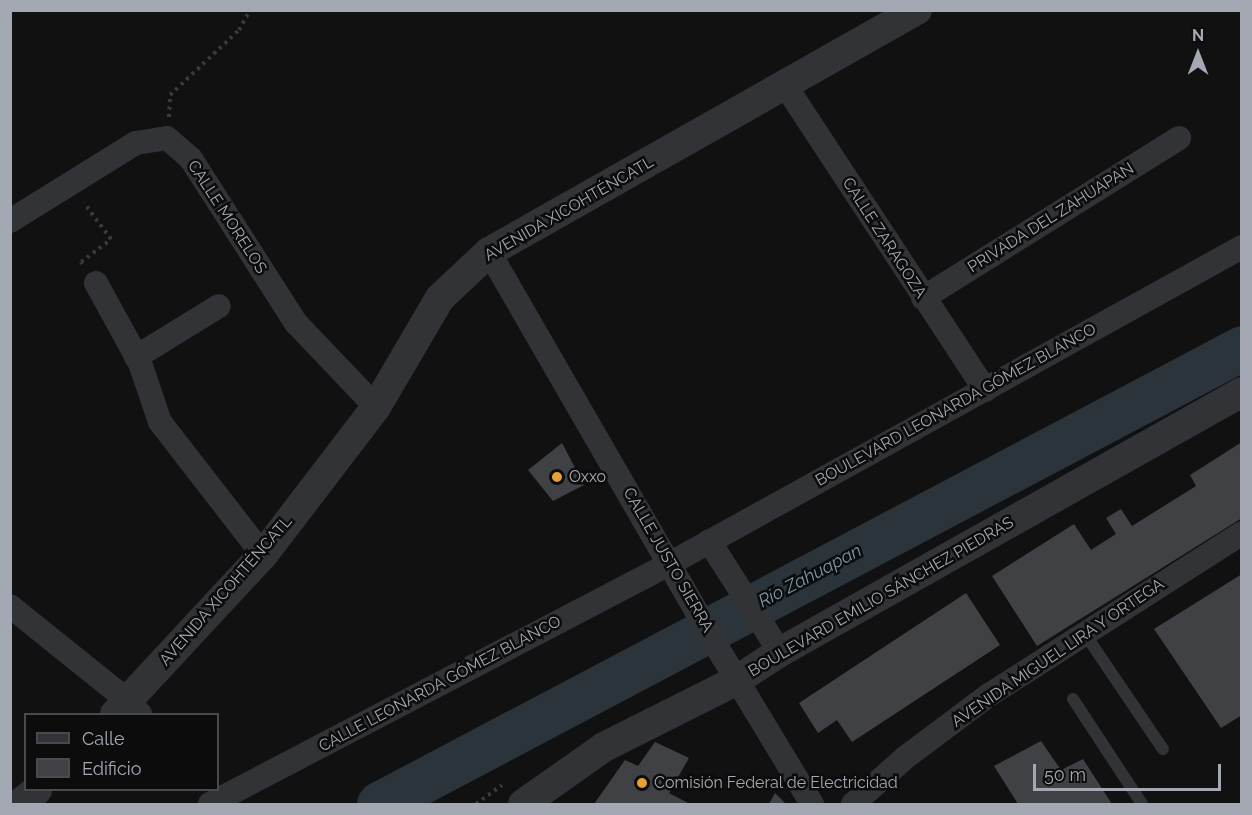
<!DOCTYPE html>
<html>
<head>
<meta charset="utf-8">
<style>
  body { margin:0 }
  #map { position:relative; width:1252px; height:815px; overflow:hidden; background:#111112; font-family:Raleway,sans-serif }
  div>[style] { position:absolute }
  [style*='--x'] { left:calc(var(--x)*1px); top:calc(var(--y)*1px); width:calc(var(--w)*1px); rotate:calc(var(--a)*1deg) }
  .river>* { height:45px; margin:-22.5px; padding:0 22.5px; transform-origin:22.5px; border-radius:22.5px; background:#2b343a }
  .building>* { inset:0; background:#404145 }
  .path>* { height:4px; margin-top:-2px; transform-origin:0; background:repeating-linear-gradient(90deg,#383a3e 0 3px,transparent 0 7.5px) }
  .service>* { height:12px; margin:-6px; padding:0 6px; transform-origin:6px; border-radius:6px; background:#323337 }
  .minor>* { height:24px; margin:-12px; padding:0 12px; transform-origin:12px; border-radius:12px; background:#323337 }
  .tertiary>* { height:30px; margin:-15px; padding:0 15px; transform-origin:15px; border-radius:15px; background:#323337 }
  .dots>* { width:16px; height:16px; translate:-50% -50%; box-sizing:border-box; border:3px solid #0c0c0d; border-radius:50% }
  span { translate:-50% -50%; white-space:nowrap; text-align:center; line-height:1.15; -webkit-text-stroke:5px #0c0c0d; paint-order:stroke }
  .street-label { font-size:16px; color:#a3a8b2 }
  .poi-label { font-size:16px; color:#a3a8b2 }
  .left { translate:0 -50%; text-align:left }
  .water-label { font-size:18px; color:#7b98ac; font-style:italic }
  .frame { position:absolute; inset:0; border:12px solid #a3a8b2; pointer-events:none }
  .legend { position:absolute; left:24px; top:713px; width:195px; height:78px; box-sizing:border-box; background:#0c0c0d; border:2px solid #484a4f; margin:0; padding:8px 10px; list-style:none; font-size:18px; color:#a3a8b2 }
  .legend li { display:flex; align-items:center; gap:12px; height:30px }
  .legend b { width:30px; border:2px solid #484a4f }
  .north { position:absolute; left:1168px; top:24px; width:60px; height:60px; -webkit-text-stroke:4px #0c0c0d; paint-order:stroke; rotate:0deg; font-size:16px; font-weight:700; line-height:24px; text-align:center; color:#a3a8b2 }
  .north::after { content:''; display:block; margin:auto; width:21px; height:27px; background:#a3a8b2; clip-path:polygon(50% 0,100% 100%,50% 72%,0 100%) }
  .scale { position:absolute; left:1033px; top:764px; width:188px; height:27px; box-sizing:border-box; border:3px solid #a3a8b2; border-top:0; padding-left:8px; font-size:18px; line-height:21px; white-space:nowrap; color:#a3a8b2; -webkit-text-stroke:4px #0c0c0d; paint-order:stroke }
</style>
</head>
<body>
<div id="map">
  <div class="river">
    <div style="--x:379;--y:804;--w:976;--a:-27.85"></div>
  </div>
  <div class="building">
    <div style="clip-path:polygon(1242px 442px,1242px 518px,1037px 646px,992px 576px,1074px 524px,1091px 550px,1116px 534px,1106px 518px,1121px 509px,1132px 526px,1196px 486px,1190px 475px)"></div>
    <div style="clip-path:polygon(562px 443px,584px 485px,553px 501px,528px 470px)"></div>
    <div style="clip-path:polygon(1242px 574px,1242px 715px,1221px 728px,1154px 629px)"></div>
    <div style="clip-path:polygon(966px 593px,1000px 645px,852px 742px,837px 720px,818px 733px,799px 703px)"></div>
    <div style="clip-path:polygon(1041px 741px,1061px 770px,1083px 759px,1112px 804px,1018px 804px,994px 766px)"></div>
    <div style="clip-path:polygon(655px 742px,689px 758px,669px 793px,690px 804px,594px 804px,625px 760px,638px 766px)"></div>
    <div style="clip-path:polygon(775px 793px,786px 804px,769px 804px)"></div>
  </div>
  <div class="path">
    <div style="--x:169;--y:117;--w:22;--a:-87"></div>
    <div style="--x:170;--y:95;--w:95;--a:-43.3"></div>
    <div style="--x:239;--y:30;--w:23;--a:-61"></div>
    <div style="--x:82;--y:264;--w:2;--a:-117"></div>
    <div style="--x:81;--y:262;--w:38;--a:-37"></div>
    <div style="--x:111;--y:239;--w:45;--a:-126.9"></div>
    <div style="--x:476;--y:804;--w:32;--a:-36"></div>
  </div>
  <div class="service">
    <div style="--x:1085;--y:634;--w:139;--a:55.9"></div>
    <div style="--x:1073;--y:699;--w:126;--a:56.7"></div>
  </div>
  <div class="minor">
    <div style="--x:785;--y:85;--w:365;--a:56.7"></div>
    <div style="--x:10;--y:221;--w:148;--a:-31.8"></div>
    <div style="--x:136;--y:143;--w:31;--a:-9"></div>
    <div style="--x:167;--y:138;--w:32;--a:41"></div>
    <div style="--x:191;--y:159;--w:195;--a:57.4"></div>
    <div style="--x:296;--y:323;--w:116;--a:46.4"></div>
    <div style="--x:489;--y:252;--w:468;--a:60"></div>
    <div style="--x:723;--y:657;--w:172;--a:58.8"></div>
    <div style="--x:96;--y:283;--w:91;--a:61.2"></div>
    <div style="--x:140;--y:363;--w:62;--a:71.3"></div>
    <div style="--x:160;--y:422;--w:168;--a:52.2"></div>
    <div style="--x:923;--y:298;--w:302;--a:-32"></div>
    <div style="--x:136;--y:357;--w:97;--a:-31.6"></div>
    <div style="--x:709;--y:541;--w:132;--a:57.4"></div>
    <div style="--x:10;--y:606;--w:151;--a:38.8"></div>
    <div style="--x:128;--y:701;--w:18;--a:47"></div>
    <div style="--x:210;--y:804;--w:520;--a:-27.6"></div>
    <div style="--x:671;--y:563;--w:653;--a:-28.96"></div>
    <div style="--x:853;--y:804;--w:71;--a:-41.6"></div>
    <div style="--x:906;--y:757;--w:104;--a:-36.8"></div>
    <div style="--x:989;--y:695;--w:300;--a:-32.6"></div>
  </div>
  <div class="tertiary">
    <div style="--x:115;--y:714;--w:217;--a:-47.1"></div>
    <div style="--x:263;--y:555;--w:186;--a:-52.6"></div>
    <div style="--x:376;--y:407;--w:126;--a:-59.6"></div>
    <div style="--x:440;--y:298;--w:67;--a:-43.2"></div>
    <div style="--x:489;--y:252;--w:492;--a:-29.5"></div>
    <div style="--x:19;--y:804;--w:23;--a:-38"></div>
    <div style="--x:523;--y:804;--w:99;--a:-35.1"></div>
    <div style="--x:604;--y:747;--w:149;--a:-26.7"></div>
    <div style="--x:737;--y:680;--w:51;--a:-33.1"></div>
    <div style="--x:780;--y:652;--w:530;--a:-29.37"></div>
  </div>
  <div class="dots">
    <div style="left:557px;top:477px;background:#e7a034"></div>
    <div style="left:642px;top:783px;background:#e7a034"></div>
  </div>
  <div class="street-label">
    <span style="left:569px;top:209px;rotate:-30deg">AVENIDA XICOHTÉNCATL</span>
    <span style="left:227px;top:217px;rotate:57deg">CALLE MORELOS</span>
    <span style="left:1051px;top:218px;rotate:-32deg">PRIVADA DEL ZAHUAPAN</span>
    <span style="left:884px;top:238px;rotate:57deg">CALLE ZARAGOZA</span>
    <span style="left:956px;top:405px;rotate:-29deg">BOULEVARD LEONARDA GÓMEZ BLANCO</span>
    <span style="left:668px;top:560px;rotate:60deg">CALLE JUSTO SIERRA</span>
    <span style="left:226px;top:591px;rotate:-49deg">AVENIDA XICOHTÉNCATL</span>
    <span style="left:881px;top:597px;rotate:-30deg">BOULEVARD EMILIO SÁNCHEZ PIEDRAS</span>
    <span style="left:1058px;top:653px;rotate:-34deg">AVENIDA MIGUEL LIRA Y ORTEGA</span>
    <span style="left:440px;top:684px;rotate:-28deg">CALLE LEONARDA GÓMEZ BLANCO</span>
  </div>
  <div class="poi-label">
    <span class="left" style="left:569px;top:477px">Oxxo</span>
    <span class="left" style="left:654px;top:783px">Comisión Federal de Electricidad</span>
  </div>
  <div class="water-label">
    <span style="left:810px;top:576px;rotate:-28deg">Río Zahuapan</span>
  </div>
  <div class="frame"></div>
  <ul class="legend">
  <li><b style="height:8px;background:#323337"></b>Calle</li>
  <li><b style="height:16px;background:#404145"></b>Edificio</li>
  </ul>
  <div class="north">N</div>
  <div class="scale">50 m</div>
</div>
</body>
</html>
